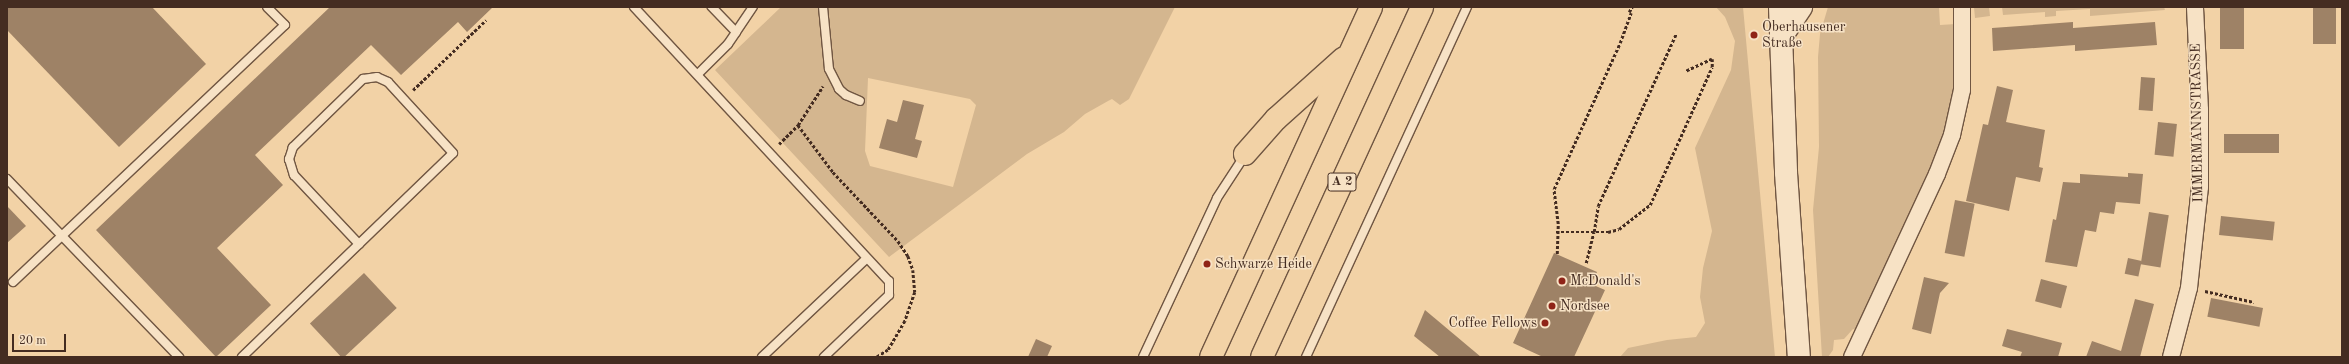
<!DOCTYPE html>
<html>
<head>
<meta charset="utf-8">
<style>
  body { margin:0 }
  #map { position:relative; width:2349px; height:364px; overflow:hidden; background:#f2d2a6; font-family:"Old Standard TT",serif }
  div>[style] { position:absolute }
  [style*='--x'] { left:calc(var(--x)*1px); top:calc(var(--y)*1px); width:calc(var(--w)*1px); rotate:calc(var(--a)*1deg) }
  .green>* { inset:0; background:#d4b68f }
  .building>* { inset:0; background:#9e8266; transform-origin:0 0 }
  .path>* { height:2.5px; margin-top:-1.25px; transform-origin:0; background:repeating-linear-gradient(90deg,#442c21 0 3px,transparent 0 5px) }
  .roads { filter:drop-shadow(1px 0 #705642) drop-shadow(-1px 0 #705642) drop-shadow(0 1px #705642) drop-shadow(0 -1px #705642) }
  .service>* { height:8px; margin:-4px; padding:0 4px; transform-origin:4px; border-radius:4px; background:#f7e2c5 }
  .minor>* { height:16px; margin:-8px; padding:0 8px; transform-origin:8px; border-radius:8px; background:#f7e2c5 }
  .secondary>* { height:22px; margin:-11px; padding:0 11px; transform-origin:11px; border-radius:11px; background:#f7e2c5 }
  .motorway>* { height:22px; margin:-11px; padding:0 11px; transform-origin:11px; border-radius:11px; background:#f2d2a6 }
  .dots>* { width:11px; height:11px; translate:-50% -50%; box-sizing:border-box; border:2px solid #f7e2c5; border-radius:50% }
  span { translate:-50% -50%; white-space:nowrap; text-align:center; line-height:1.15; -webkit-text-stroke:3px #f7e2c5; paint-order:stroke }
  .shield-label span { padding:1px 3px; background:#f7e2c5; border:1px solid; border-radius:3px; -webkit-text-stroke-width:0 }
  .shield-label { font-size:13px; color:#442c21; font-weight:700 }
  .poi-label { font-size:14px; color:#442c21 }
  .left { translate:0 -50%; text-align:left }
  .right { translate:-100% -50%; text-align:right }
  .street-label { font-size:14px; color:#442c21 }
  .frame { position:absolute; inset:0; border:8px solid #442c21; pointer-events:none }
  .scale { position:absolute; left:12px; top:334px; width:54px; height:18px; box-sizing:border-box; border:2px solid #442c21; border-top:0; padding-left:5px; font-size:12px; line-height:14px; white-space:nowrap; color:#442c21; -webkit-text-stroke:3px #f7e2c5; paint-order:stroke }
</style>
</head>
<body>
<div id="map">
  <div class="green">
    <div style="clip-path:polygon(evenodd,781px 7px,1175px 7px,1129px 99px,1120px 105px,1112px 99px,1108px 101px,1085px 114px,1064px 132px,1027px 154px,889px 257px,715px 70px,781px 7px,868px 78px,970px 99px,976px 105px,953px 187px,870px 166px,865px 151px,868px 78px)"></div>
    <div style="clip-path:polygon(1716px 7px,1743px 7px,1775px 357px,1620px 357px,1628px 348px,1667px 340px,1696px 337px,1705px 323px,1700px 297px,1703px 268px,1712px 231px,1695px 148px,1731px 70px,1735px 41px,1725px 17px)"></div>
    <div style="clip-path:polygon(1828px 7px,1939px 7px,1940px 25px,1956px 24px,1955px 81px,1948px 122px,1931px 170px,1857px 330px,1853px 329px,1844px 339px,1834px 340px,1833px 350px,1828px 357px,1822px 357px,1813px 210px,1819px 147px,1818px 57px,1820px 34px)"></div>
    <div style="clip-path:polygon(1974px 7px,1989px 7px,1990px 16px,1975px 18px)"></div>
    <div style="clip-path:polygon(2002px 7px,2164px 7px,2165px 10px,2090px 16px,2090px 9px,2056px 11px,2056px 16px,2045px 17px,2045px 12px,2003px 15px)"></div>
  </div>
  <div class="building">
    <div style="clip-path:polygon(7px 7px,152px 7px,206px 64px,119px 147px,7px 30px)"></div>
    <div style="clip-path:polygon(330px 7px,493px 7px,467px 32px,458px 22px,401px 75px,371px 45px,255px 155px,283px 185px,217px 248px,271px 305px,216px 357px,96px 230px)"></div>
    <div style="left:2220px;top:7px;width:24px;height:42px"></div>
    <div style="left:2313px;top:7px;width:23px;height:37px"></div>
    <div style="clip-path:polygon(2073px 22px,2073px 28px,2155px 22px,2157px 45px,2075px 51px,2075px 45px,1993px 51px,1992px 28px)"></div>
    <div style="left:2141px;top:77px;width:14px;height:33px;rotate:4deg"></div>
    <div style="clip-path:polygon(1997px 86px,2013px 90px,2006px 122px,2045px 130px,2039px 167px,2043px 168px,2040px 182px,2016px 177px,2009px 211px,1966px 201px,1983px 124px,1988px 125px)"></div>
    <div style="clip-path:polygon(903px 100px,924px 105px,915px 139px,922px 141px,917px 158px,879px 148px,887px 119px,897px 122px)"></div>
    <div style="left:2158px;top:122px;width:19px;height:33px;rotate:6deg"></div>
    <div style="left:2279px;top:134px;width:19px;height:55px;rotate:90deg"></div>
    <div style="clip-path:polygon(2128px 173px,2143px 174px,2140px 204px,2116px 202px,2114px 214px,2100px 212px,2096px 232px,2085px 230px,2077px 267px,2045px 262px,2053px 219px,2056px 220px,2063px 182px,2080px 183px,2080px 174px,2128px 177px)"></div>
    <div style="left:1955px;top:200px;width:20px;height:54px;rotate:11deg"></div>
    <div style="clip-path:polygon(7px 206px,26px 226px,7px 243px)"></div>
    <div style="left:2149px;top:212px;width:20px;height:53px;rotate:9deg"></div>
    <div style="left:2221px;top:216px;width:54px;height:19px;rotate:6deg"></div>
    <div style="clip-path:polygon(1554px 253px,1597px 272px,1591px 284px,1605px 290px,1574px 357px,1543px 357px,1513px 343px)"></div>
    <div style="left:2128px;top:258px;width:14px;height:16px;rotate:12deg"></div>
    <div style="left:364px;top:273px;width:48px;height:74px;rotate:47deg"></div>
    <div style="clip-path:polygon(1924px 277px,1949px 283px,1940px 293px,1931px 334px,1912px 329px)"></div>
    <div style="left:2041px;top:279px;width:27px;height:23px;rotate:15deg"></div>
    <div style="left:2211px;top:298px;width:53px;height:19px;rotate:11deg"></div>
    <div style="clip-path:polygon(2135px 299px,2154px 304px,2140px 357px,2086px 357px,2092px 341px,2121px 351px)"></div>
    <div style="clip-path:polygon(1425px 310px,1481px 357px,1440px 357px,1414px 336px)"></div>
    <div style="clip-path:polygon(2007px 329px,2062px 343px,2058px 357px,2020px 357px,2022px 352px,2002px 346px)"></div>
    <div style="clip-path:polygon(1036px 339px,1052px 346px,1047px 357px,1028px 357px)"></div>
  </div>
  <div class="path">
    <div style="--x:1629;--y:12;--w:6;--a:-59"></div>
    <div style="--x:413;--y:90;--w:101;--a:-43.8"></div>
    <div style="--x:798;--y:125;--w:59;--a:53.3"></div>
    <div style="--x:833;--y:172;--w:95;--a:46.7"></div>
    <div style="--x:898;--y:241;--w:18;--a:56"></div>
    <div style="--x:908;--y:256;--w:15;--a:70"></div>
    <div style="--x:913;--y:270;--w:22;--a:85"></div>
    <div style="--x:915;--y:292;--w:31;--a:109"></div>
    <div style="--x:905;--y:321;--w:34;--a:120"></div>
    <div style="--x:888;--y:350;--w:13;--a:148"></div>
    <div style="--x:779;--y:144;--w:27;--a:-45"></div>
    <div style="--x:798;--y:125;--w:46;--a:-57.3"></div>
    <div style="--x:1556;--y:232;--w:52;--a:0"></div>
    <div style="--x:1608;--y:232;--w:11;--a:-15"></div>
    <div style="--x:1619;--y:229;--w:39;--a:-38"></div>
    <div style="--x:1650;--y:205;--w:151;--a:-65.8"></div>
    <div style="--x:1712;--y:67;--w:8;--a:-90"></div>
    <div style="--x:1712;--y:59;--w:29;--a:155"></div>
    <div style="--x:1557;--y:254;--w:30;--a:-88"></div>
    <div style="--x:1558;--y:224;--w:35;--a:-97"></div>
    <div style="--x:1554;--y:189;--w:160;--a:-65.7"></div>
    <div style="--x:1620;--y:43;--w:32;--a:-70"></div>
    <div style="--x:1586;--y:263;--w:32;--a:-76"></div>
    <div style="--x:1594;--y:232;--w:26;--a:-81"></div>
    <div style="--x:1598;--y:206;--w:189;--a:-65.6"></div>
    <div style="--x:2205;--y:291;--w:50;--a:12.7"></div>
  </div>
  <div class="roads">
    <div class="service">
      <div style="--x:634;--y:7;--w:374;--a:47.1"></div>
      <div style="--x:889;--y:281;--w:14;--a:90"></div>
      <div style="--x:889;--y:295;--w:90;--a:136.4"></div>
      <div style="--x:823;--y:7;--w:62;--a:84.5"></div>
      <div style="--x:829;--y:69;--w:22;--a:63"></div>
      <div style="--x:839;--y:89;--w:9;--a:41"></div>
      <div style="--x:846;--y:95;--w:15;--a:23"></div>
      <div style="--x:736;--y:32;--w:30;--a:-56"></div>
      <div style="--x:698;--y:74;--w:42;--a:-45"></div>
      <div style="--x:728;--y:44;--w:14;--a:-56"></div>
      <div style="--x:736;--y:32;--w:35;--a:-134"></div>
      <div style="--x:7;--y:179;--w:248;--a:46"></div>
      <div style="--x:13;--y:282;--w:374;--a:-43.4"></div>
      <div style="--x:285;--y:25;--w:25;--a:-135"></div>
      <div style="--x:242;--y:357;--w:293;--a:-44"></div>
      <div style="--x:453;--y:153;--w:96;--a:-132.5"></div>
      <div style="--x:388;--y:82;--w:12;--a:-156"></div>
      <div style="--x:377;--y:77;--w:14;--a:172"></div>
      <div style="--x:363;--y:79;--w:98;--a:135.8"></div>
      <div style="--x:293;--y:147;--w:13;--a:108"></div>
      <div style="--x:289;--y:159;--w:17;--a:73"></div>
      <div style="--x:294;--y:175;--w:95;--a:46.7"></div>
      <div style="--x:762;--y:357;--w:144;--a:-43.3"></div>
      <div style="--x:1143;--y:357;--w:175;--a:-65"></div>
      <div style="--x:1217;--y:198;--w:51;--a:-56.9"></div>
      <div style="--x:1306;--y:357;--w:385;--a:-65.3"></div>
    </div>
    <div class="minor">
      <div style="--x:1852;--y:357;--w:202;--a:-65.1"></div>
      <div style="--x:1937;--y:174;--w:42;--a:-69"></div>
      <div style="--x:1952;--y:135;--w:46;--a:-77.5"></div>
      <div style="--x:1962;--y:90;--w:83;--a:-90"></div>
      <div style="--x:2171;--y:357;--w:71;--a:-75.4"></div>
      <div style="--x:2189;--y:288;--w:102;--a:-83.8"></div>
      <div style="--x:2200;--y:187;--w:77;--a:-90"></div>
      <div style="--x:2200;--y:110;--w:103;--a:-92.8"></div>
    </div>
    <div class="secondary">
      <div style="--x:1780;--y:7;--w:166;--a:87.9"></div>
      <div style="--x:1786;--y:173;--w:184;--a:86"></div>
      <div style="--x:1781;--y:37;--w:36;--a:-56"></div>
    </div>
    <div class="motorway">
      <div style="--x:1245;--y:154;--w:47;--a:-48.5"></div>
      <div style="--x:1276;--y:119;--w:91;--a:-41.9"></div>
      <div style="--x:1211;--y:357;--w:385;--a:-65.4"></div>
      <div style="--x:1262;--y:357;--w:385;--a:-65.4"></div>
    </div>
  </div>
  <div class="dots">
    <div style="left:1754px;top:35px;background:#8f2418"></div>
    <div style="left:1207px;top:264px;background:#8f2418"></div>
    <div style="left:1562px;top:281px;background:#8f2418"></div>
    <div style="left:1552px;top:306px;background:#8f2418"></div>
    <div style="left:1545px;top:323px;background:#8f2418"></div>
  </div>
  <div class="shield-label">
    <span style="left:1342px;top:182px">A 2</span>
  </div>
  <div class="poi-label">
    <span class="left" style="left:1762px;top:35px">Oberhausener<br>Straße</span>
    <span class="left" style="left:1215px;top:264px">Schwarze Heide</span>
    <span class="left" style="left:1570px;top:281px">McDonald's</span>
    <span class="left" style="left:1560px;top:306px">Nordsee</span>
    <span class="right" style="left:1537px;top:323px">Coffee Fellows</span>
  </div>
  <div class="street-label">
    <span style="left:2197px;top:123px;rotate:-91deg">IMMERMANNSTRASSE</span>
  </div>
  <div class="frame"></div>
  <div class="scale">20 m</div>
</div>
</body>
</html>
